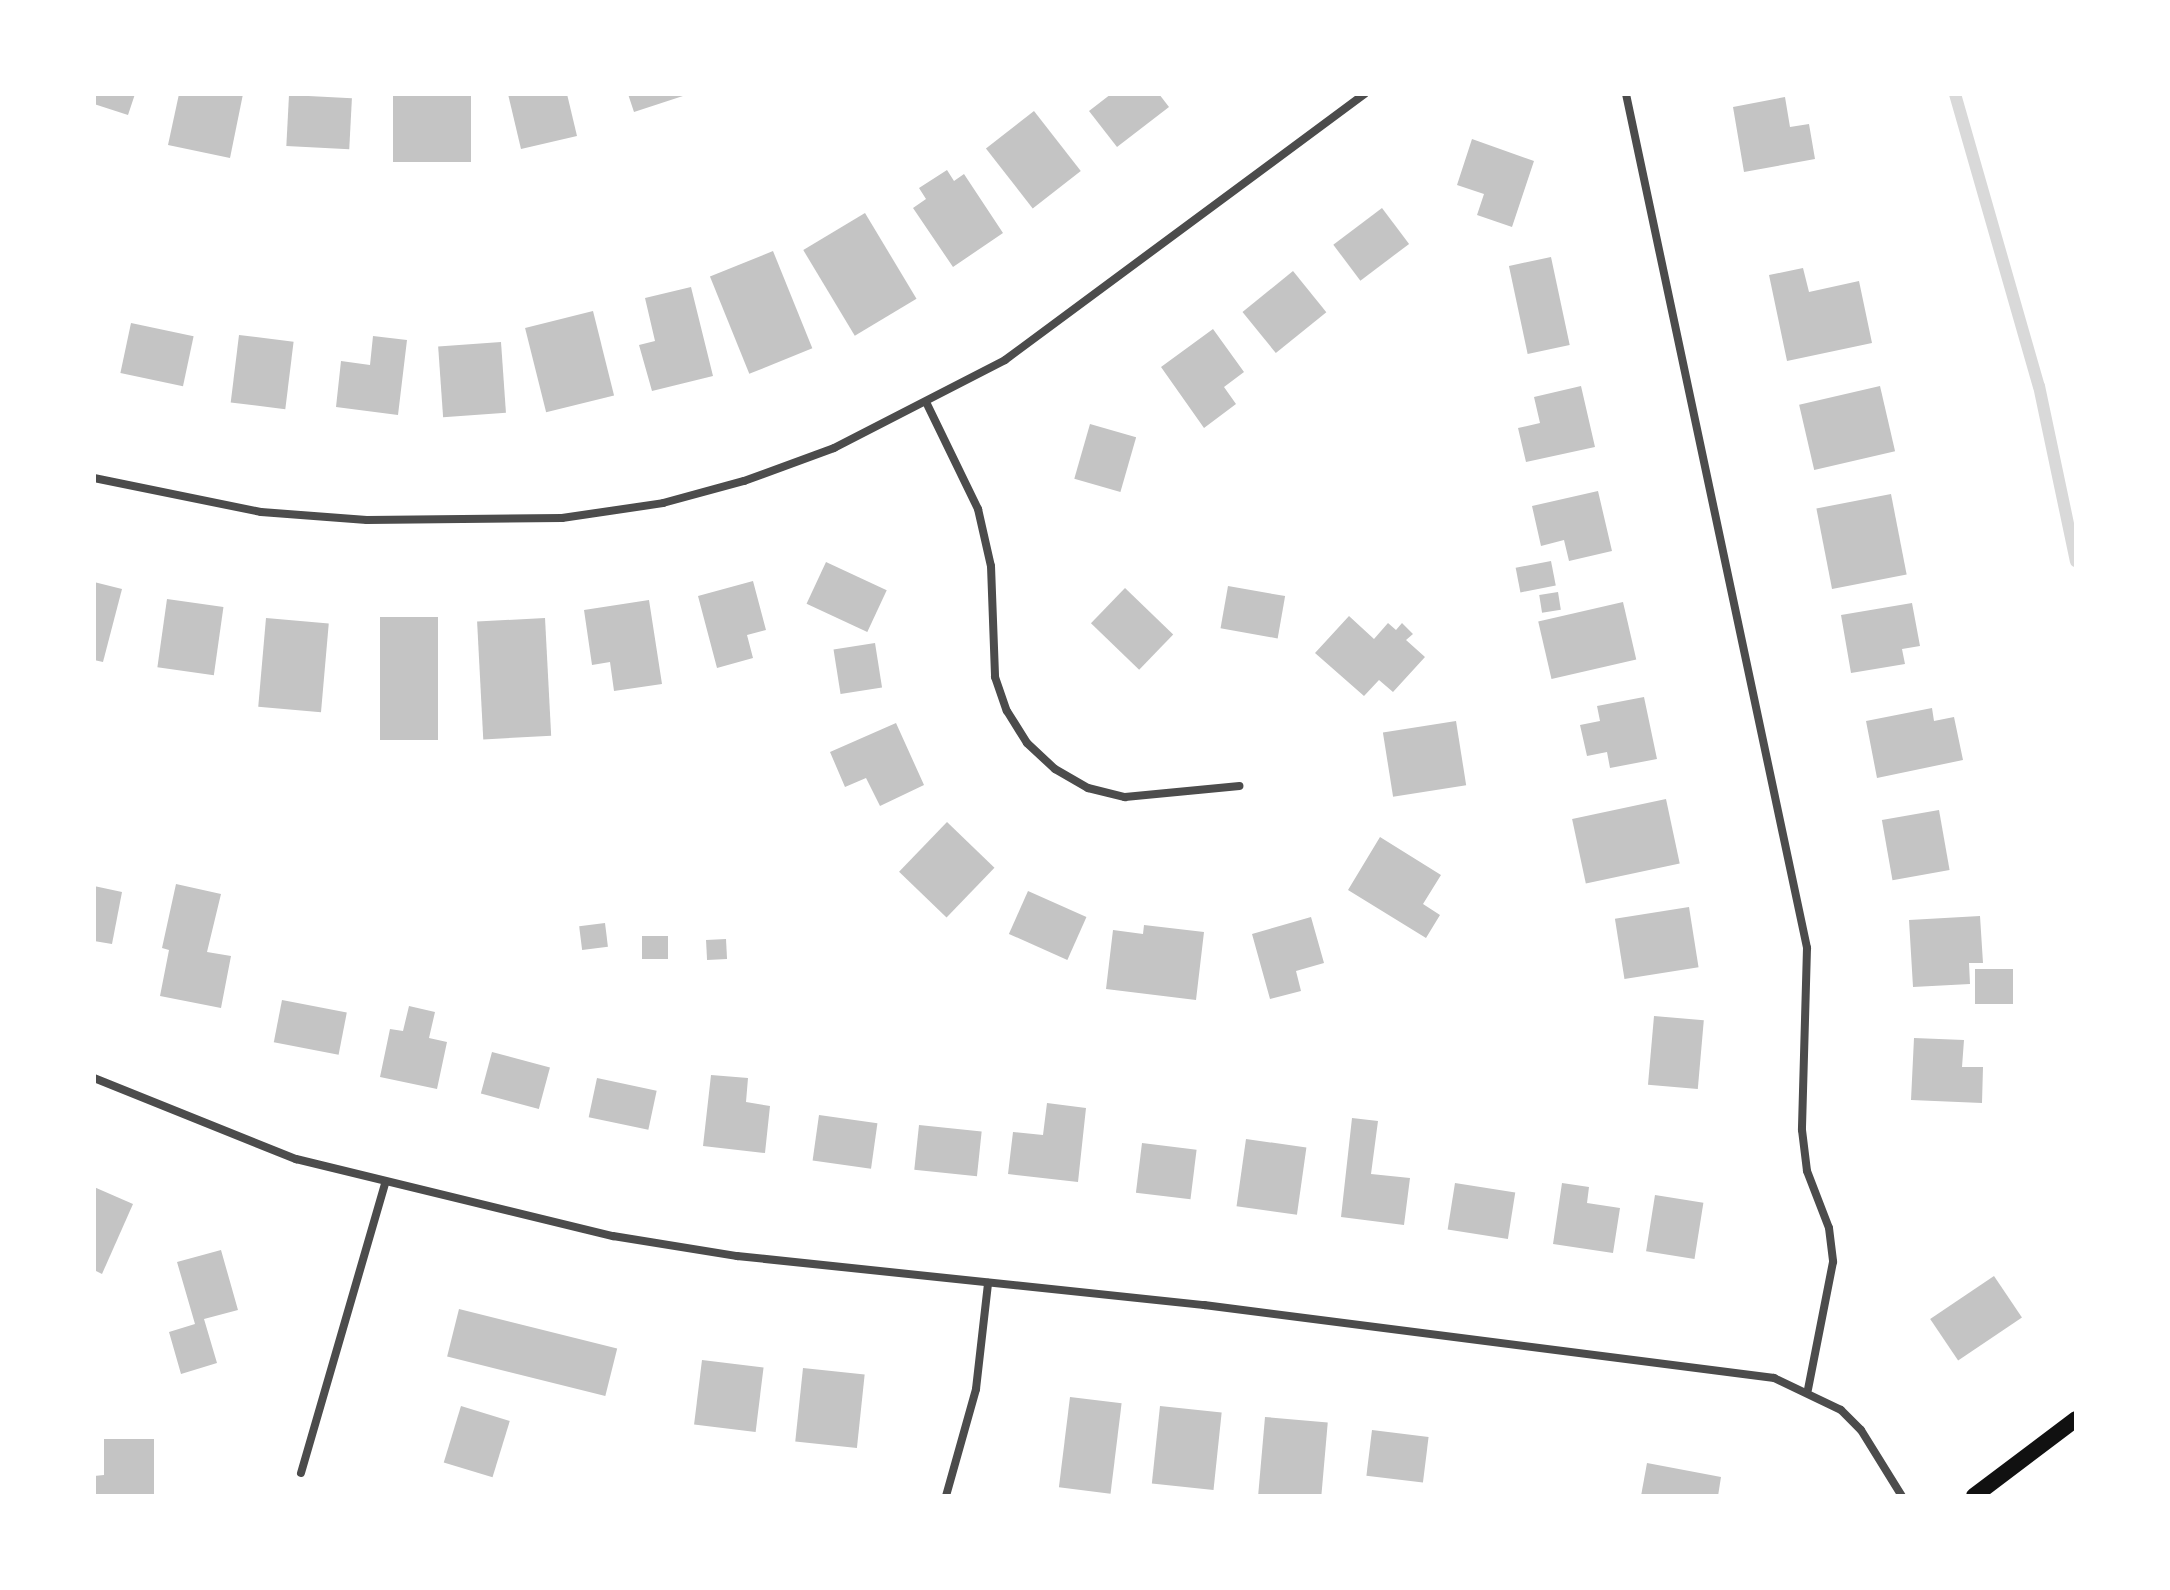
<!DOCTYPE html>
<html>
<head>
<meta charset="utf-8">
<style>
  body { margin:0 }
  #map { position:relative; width:2170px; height:1590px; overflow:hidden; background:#fff; font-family:Overpass,sans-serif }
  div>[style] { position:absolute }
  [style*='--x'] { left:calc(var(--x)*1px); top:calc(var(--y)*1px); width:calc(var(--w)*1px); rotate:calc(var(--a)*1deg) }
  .stream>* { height:12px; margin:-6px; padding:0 6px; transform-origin:6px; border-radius:6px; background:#d9d9d9 }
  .building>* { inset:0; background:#c4c4c4; transform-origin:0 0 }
  .minor>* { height:8px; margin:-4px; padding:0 4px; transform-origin:4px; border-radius:4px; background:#4c4c4c }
  .secondary>* { height:16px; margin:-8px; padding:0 8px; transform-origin:8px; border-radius:8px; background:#111 }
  span { translate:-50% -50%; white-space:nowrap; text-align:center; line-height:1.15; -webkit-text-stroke:7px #fff; paint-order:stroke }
  .frame { position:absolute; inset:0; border:96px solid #fff; pointer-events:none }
</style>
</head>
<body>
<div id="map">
  <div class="stream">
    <div style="--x:1955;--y:94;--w:304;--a:74"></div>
    <div style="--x:2039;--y:386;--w:179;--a:78.1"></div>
  </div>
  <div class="building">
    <div style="clip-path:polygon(94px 94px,135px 94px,128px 115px,94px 104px)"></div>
    <div style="clip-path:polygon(179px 94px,243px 94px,230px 158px,168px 145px)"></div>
    <div style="left:393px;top:94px;width:78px;height:68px"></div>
    <div style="clip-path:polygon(508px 94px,567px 94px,577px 136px,521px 149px)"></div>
    <div style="clip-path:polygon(628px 94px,686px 94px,686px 95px,634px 112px)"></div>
    <div style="clip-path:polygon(1111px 94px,1159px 94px,1169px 107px,1117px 147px,1089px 111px)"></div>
    <div style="left:289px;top:95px;width:63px;height:51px;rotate:3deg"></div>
    <div style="clip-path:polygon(1785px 97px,1790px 127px,1809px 124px,1815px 159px,1744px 172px,1733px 107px)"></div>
    <div style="left:1034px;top:111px;width:76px;height:61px;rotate:52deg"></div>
    <div style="clip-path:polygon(1472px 139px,1534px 161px,1512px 227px,1477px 215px,1484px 194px,1457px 185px)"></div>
    <div style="clip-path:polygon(947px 170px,954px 181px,964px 174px,1003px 233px,953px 267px,913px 208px,926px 199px,919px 188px)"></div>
    <div style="left:1382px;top:208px;width:45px;height:61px;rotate:53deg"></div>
    <div style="left:865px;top:213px;width:100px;height:72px;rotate:59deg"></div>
    <div style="left:773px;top:251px;width:105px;height:68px;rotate:68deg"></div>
    <div style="left:1551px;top:257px;width:90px;height:43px;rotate:78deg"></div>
    <div style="clip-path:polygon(1803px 268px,1809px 292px,1859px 281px,1872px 343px,1787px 361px,1769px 275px)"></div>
    <div style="left:1293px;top:271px;width:53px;height:65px;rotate:51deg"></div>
    <div style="clip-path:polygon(691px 287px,713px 376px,652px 391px,639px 345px,655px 341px,645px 298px)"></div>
    <div style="left:593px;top:311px;width:87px;height:70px;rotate:76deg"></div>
    <div style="left:131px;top:323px;width:64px;height:51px;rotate:12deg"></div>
    <div style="clip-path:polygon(1213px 329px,1244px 372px,1224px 387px,1236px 404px,1204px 428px,1161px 367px)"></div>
    <div style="left:239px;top:335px;width:55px;height:68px;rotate:7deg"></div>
    <div style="clip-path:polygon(373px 336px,407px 340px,398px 415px,336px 407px,341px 361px,370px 365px)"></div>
    <div style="left:501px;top:342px;width:71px;height:63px;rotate:86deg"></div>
    <div style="clip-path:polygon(1581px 386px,1595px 447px,1526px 462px,1518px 428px,1540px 423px,1534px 397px)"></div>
    <div style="left:1880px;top:386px;width:67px;height:83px;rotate:77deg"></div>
    <div style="left:1090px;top:424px;width:48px;height:57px;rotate:16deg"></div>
    <div style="clip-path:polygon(1598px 491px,1612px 551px,1569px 561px,1564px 540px,1541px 546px,1532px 506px)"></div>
    <div style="left:1891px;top:494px;width:82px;height:76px;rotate:79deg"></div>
    <div style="left:1551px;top:561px;width:25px;height:36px;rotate:79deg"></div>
    <div style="left:826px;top:562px;width:67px;height:46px;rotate:25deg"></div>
    <div style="clip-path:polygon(753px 581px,766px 630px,747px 635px,753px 658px,717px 668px,698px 596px)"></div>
    <div style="clip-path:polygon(94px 582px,122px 589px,103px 662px,94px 660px)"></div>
    <div style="left:1228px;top:586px;width:58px;height:43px;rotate:10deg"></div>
    <div style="left:1125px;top:588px;width:67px;height:49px;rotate:44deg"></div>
    <div style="left:1558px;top:592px;width:18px;height:19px;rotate:81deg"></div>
    <div style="left:167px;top:599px;width:57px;height:69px;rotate:8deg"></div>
    <div style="clip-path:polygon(649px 600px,662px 684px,614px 691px,610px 662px,592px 665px,584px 610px)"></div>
    <div style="left:1623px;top:602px;width:59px;height:87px;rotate:77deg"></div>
    <div style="clip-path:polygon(1912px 603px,1920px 646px,1902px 649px,1905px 664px,1851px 673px,1841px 615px)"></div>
    <div style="clip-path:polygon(1349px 616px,1374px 639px,1388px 623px,1396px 630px,1402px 623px,1413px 634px,1406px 640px,1425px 657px,1393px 692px,1379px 680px,1364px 696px,1315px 653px)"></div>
    <div style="left:438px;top:617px;width:123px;height:58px;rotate:90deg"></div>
    <div style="left:266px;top:618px;width:63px;height:89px;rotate:5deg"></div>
    <div style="left:545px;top:618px;width:118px;height:68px;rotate:87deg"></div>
    <div style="left:875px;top:643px;width:45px;height:42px;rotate:81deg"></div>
    <div style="clip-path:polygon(1644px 697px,1657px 759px,1610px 768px,1607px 752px,1587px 756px,1580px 725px,1600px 721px,1597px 706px)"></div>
    <div style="clip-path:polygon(1932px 708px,1934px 721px,1954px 717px,1963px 760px,1877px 778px,1866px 721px)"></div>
    <div style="left:1456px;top:721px;width:65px;height:74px;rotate:81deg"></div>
    <div style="clip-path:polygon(896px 723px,924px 785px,880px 806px,866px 778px,845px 787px,830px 752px)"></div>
    <div style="left:1666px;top:799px;width:66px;height:96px;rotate:78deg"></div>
    <div style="left:1939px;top:810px;width:61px;height:58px;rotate:80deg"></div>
    <div style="left:947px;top:822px;width:66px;height:69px;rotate:44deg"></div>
    <div style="clip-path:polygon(1380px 837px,1441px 875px,1423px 904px,1440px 915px,1426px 938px,1348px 890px)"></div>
    <div style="clip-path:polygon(176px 884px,221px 894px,207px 952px,231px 956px,221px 1008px,160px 996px,169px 950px,162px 948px)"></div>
    <div style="clip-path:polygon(94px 886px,122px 892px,112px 944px,94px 941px)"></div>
    <div style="left:1028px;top:891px;width:64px;height:47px;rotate:24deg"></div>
    <div style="left:1689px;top:907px;width:61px;height:75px;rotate:81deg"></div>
    <div style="clip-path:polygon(1980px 916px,1983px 963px,1969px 963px,1970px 984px,1913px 987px,1909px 920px)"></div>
    <div style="clip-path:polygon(1311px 917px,1324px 963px,1296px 971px,1301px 991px,1270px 999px,1252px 934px)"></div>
    <div style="left:605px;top:923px;width:24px;height:26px;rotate:83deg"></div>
    <div style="clip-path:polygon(1144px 925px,1204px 932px,1196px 1000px,1106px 989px,1113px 930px,1143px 934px)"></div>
    <div style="left:642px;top:936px;width:26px;height:23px"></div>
    <div style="left:726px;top:939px;width:20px;height:20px;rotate:87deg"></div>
    <div style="left:1975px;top:969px;width:38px;height:35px"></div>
    <div style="left:282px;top:1000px;width:66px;height:43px;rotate:11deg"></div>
    <div style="clip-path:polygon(409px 1006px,435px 1012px,429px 1038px,447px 1042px,437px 1089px,380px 1077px,390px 1029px,403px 1031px)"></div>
    <div style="left:1654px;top:1016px;width:50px;height:69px;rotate:5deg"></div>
    <div style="clip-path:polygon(1914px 1038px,1964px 1040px,1962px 1067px,1983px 1067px,1982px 1103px,1911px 1100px)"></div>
    <div style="left:492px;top:1052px;width:60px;height:43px;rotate:15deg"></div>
    <div style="clip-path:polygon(711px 1075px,748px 1078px,746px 1102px,770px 1106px,765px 1153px,703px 1146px)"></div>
    <div style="left:597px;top:1078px;width:61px;height:40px;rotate:12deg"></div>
    <div style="clip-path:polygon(1047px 1103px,1086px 1108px,1078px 1182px,1008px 1174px,1013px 1132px,1043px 1135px)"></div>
    <div style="left:819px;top:1115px;width:59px;height:46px;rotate:8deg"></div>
    <div style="clip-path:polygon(1352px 1118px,1378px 1121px,1371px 1174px,1410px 1178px,1404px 1225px,1341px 1217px)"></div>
    <div style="left:919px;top:1125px;width:63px;height:45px;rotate:6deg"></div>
    <div style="left:1246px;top:1139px;width:61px;height:68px;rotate:8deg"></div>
    <div style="left:1142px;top:1143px;width:55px;height:50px;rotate:7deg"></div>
    <div style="left:1455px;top:1183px;width:61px;height:47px;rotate:9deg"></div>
    <div style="clip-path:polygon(1562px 1183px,1589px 1187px,1587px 1203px,1620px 1208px,1613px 1253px,1553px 1244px)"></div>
    <div style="clip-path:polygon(94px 1187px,133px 1204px,102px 1274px,94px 1270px)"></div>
    <div style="left:1655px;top:1195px;width:49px;height:57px;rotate:9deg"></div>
    <div style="clip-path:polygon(221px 1250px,238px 1310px,204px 1319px,217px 1363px,181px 1374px,169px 1332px,195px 1324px,177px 1262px)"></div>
    <div style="left:1994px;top:1276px;width:50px;height:77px;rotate:56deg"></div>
    <div style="left:459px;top:1309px;width:163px;height:49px;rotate:14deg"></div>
    <div style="left:702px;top:1360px;width:62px;height:65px;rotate:7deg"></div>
    <div style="left:803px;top:1368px;width:62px;height:74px;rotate:6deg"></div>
    <div style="left:1070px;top:1397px;width:52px;height:91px;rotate:7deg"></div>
    <div style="left:461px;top:1406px;width:51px;height:59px;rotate:17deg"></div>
    <div style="left:1160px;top:1406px;width:62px;height:78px;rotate:6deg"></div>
    <div style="left:1265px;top:1417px;width:63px;height:79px;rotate:5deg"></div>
    <div style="left:1372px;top:1430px;width:57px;height:46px;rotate:7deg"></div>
    <div style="clip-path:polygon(104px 1439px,154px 1439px,154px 1496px,94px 1496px,94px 1476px,104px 1475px)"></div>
    <div style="clip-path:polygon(1647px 1463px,1721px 1477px,1718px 1496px,1641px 1496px)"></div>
  </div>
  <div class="minor">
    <div style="--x:1626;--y:94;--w:873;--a:78.03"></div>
    <div style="--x:1807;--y:948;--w:182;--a:91.6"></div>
    <div style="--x:1802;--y:1130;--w:41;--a:83"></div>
    <div style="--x:1807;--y:1171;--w:61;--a:68.9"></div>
    <div style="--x:1829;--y:1228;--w:34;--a:83"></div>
    <div style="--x:1833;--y:1262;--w:130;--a:101.1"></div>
    <div style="--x:927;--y:404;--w:117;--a:64.1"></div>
    <div style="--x:978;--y:509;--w:58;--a:77.2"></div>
    <div style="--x:991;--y:566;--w:111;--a:87.9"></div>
    <div style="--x:995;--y:677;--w:36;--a:71"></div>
    <div style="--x:1007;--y:711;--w:38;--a:58"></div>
    <div style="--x:1027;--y:743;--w:38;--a:43"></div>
    <div style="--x:1055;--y:769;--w:38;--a:30"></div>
    <div style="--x:1088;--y:788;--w:38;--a:14"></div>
    <div style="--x:1125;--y:797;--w:115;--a:-5.5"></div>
    <div style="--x:94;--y:478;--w:170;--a:11.5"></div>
    <div style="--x:261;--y:512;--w:106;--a:4.3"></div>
    <div style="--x:367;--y:520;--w:195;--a:-0.6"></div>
    <div style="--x:562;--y:518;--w:102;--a:-8.4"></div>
    <div style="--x:663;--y:503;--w:84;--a:-15.2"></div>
    <div style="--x:744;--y:481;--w:96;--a:-20.1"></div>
    <div style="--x:834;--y:448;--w:192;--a:-27.2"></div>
    <div style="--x:1005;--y:360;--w:448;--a:-36.5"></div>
    <div style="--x:94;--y:1078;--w:218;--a:21.9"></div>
    <div style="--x:296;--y:1159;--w:326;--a:13.7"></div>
    <div style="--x:613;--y:1236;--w:126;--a:9.2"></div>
    <div style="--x:737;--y:1256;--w:470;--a:6"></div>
    <div style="--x:1204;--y:1305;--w:575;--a:7.3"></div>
    <div style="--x:1774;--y:1378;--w:74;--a:25.5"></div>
    <div style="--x:1841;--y:1410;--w:28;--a:45"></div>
    <div style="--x:1861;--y:1430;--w:78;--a:58.2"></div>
    <div style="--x:301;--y:1473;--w:301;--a:-73.8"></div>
    <div style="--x:946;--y:1496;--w:111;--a:-74.3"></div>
    <div style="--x:976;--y:1389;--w:107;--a:-83.5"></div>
  </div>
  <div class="secondary">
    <div style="--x:1974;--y:1496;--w:128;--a:-37"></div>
  </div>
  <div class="frame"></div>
</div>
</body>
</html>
